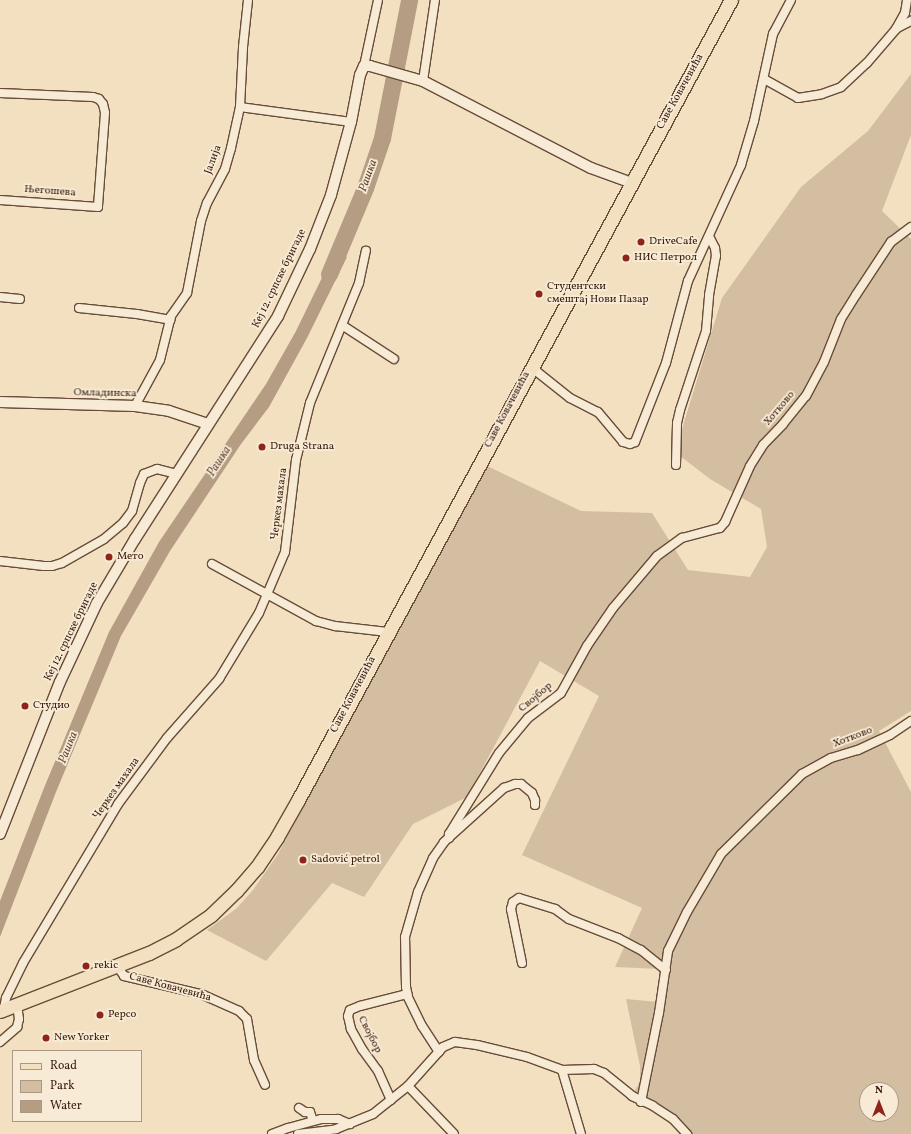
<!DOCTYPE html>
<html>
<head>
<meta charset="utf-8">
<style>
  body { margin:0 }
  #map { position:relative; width:911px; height:1134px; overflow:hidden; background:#f3e0c0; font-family:Vollkorn,serif }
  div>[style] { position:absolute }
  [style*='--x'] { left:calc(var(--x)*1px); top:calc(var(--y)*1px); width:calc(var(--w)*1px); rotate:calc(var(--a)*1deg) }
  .green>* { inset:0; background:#d4bea1 }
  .water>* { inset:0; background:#b49d83 }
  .river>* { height:17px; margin:-8.5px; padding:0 8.5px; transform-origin:8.5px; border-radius:8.5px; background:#b49d83 }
  .roads { filter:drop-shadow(1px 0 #684c39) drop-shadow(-1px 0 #684c39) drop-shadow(0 1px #684c39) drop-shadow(0 -1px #684c39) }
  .minor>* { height:8px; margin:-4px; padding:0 4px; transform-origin:4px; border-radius:4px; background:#f7ebd6 }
  .tertiary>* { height:10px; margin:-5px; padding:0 5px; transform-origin:5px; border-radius:5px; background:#f7ebd6 }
  .primary>* { height:13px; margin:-6.5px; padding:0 6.5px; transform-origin:6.5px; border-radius:6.5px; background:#f3e0c0 }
  .dots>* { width:11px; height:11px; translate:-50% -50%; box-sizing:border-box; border:2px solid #f7ebd6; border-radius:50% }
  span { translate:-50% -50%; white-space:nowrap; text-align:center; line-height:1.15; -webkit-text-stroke:3.5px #f7ebd6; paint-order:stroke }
  .street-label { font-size:11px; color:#3a1a0c }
  .poi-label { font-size:11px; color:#3a1a0c }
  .left { translate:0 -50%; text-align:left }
  .water-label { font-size:12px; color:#654836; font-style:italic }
  .legend { position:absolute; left:12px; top:1050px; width:130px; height:72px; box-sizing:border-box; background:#f7ebd6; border:1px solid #ab9785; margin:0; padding:5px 7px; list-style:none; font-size:12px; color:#3a1a0c }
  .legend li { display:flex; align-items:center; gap:8px; height:20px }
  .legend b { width:20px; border:1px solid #ab9785 }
  .north { position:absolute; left:859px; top:1082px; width:40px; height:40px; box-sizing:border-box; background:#f7ebd6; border:1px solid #ab9785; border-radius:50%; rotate:0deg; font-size:11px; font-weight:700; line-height:16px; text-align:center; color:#3a1a0c }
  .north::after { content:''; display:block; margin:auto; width:14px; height:18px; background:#8f2418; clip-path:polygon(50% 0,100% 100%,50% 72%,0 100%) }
</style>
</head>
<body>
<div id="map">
  <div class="green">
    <div style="clip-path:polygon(evenodd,911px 74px,911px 135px,882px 211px,911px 239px,911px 711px,879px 731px,911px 792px,911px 1134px,687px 1134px,682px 1128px,632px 1096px,640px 1081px,640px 1066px,626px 999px,658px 1002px,661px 969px,615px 967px,642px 908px,522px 855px,599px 696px,540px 661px,467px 797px,413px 824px,364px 897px,332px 883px,266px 961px,207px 930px,237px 908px,253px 890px,278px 854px,483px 464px,581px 511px,652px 513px,688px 570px,750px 577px,767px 547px,761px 509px,710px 479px,675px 452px,722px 298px,801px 187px,868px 131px,911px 74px,867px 1090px,891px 1090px,891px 1114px,867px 1114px,867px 1090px)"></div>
  </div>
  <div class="water">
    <div style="clip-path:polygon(335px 251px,347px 257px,307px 338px,269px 407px,241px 444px,170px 551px,121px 636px,56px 792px,0 937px,0 901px,44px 788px,109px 632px,159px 542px,266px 384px,296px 331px)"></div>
  </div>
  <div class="river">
    <div style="--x:329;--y:274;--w:93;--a:-67.3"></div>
    <div style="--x:365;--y:188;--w:53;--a:-71.2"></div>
    <div style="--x:382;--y:138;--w:141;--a:-78.9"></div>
  </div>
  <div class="roads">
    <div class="minor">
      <div style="--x:897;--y:28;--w:16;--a:-27"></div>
      <div style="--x:364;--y:66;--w:67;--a:-78"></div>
      <div style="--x:764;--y:79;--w:39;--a:29"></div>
      <div style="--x:798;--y:98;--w:24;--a:-9"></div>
      <div style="--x:822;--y:94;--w:20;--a:-20"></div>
      <div style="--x:841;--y:87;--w:35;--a:-43"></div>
      <div style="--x:867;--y:63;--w:45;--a:-49.5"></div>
      <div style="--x:896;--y:29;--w:18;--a:-61"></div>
      <div style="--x:905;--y:13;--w:13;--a:-81"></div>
      <div style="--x:423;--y:81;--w:82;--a:-81.6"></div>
      <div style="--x:0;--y:93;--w:93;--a:2.5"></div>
      <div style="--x:93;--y:97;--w:6;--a:18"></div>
      <div style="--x:99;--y:99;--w:6;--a:51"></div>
      <div style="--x:103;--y:104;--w:9;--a:77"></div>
      <div style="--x:105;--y:113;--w:94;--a:94.3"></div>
      <div style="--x:98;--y:207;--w:98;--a:-175.9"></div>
      <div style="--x:240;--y:107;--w:112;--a:7.7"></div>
      <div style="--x:0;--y:297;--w:20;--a:6"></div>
      <div style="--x:79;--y:308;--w:58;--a:5.9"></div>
      <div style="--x:137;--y:314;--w:34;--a:10"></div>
      <div style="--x:342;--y:325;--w:62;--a:33.2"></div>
      <div style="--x:531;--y:367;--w:50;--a:38.5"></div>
      <div style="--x:570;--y:398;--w:31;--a:27"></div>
      <div style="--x:598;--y:412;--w:39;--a:50"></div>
      <div style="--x:623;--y:442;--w:7;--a:16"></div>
      <div style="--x:630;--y:444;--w:5;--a:-22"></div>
      <div style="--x:635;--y:442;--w:85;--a:-68.6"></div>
      <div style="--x:666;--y:363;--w:85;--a:-75"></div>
      <div style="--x:688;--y:281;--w:128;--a:-65.4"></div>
      <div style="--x:741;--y:165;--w:46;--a:-73.5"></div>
      <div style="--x:754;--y:121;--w:89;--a:-77.7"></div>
      <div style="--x:773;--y:34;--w:38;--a:-62"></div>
      <div style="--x:135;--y:406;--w:52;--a:-61.5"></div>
      <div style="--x:160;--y:360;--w:45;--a:-76"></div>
      <div style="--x:171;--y:316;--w:28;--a:-55"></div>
      <div style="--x:187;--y:293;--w:73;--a:-79"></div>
      <div style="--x:201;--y:221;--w:19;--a:-72"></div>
      <div style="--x:207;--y:203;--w:38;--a:-62"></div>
      <div style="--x:225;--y:169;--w:22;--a:-74"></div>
      <div style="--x:231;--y:148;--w:42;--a:-77.6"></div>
      <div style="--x:240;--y:107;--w:60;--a:-87.1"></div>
      <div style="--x:243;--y:47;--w:47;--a:-83.9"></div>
      <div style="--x:676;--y:465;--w:42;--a:-88.6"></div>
      <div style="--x:677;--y:423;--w:13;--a:-77"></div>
      <div style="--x:680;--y:410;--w:83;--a:-71.8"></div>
      <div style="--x:706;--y:331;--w:36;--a:-85"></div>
      <div style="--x:709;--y:295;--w:40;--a:-80"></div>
      <div style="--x:716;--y:256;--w:8;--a:-97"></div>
      <div style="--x:715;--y:248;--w:13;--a:-117"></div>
      <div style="--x:0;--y:561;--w:44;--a:6.5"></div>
      <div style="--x:44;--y:566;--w:8;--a:0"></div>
      <div style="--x:52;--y:566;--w:10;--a:-17"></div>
      <div style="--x:62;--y:563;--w:48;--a:-29.7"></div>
      <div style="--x:104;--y:539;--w:25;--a:-40"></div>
      <div style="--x:123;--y:523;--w:15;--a:-53"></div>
      <div style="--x:132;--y:511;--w:29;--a:-74"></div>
      <div style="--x:140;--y:483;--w:10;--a:-66"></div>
      <div style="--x:144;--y:474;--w:14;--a:-21"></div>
      <div style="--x:157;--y:469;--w:21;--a:14"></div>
      <div style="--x:212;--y:564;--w:119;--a:28.7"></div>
      <div style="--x:316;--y:621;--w:20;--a:15"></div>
      <div style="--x:335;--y:626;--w:53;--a:6.5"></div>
      <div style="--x:449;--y:838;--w:4;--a:-90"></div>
      <div style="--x:449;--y:834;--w:95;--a:-58.3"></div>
      <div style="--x:499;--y:753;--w:45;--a:-50.4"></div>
      <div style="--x:528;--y:718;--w:41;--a:-37.1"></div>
      <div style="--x:561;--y:693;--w:54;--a:-61"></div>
      <div style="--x:587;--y:646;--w:46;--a:-55.6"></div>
      <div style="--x:613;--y:608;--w:68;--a:-49.8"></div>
      <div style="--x:657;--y:556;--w:31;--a:-36"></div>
      <div style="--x:682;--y:538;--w:39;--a:-15"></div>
      <div style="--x:720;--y:528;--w:8;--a:-50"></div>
      <div style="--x:725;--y:522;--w:61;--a:-65.9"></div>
      <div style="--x:750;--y:466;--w:25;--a:-58"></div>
      <div style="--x:763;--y:445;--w:29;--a:-46"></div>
      <div style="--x:783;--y:424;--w:36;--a:-51"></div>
      <div style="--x:806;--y:396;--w:38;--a:-62"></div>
      <div style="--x:824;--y:362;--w:46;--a:-68.4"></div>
      <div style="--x:841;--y:319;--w:28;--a:-58"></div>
      <div style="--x:856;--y:295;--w:64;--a:-56.6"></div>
      <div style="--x:891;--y:242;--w:25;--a:-37"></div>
      <div style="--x:522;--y:963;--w:55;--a:-101.5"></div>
      <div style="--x:511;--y:909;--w:7;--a:-74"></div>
      <div style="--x:513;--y:902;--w:7;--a:-34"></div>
      <div style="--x:519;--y:898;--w:38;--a:17"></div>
      <div style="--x:555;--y:909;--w:17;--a:36"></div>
      <div style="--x:569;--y:919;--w:53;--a:21.2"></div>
      <div style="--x:618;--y:938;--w:26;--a:28"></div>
      <div style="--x:641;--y:950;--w:32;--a:39"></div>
      <div style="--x:117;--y:966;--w:12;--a:55"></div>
      <div style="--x:124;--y:976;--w:79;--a:13.2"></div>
      <div style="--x:201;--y:994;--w:42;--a:24.1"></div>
      <div style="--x:239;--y:1011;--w:11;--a:45"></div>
      <div style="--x:247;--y:1019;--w:42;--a:80.3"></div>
      <div style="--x:254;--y:1060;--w:27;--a:66"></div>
      <div style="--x:4;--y:1009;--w:11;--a:-80"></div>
      <div style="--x:6;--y:998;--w:39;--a:-64"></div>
      <div style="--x:23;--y:963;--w:185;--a:-59.1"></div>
      <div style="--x:118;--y:804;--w:82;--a:-53.4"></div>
      <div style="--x:167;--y:738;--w:79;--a:-48.6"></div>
      <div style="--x:219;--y:679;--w:77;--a:-58.8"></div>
      <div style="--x:259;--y:613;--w:66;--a:-66.9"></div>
      <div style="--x:285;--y:552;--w:93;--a:-83.2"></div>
      <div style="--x:296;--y:460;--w:59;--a:-76.2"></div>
      <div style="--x:310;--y:403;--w:130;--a:-67.8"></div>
      <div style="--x:359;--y:283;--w:33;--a:-78"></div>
      <div style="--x:0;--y:1042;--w:23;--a:-41"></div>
      <div style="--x:17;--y:1027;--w:8;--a:-76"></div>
      <div style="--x:19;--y:1019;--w:15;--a:-98"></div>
      <div style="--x:439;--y:1052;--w:31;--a:-123"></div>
      <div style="--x:422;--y:1026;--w:32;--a:-116"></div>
      <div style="--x:408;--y:997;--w:10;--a:-101"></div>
      <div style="--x:406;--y:987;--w:50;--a:-91.1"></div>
      <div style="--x:405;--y:937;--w:47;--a:-73.9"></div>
      <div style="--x:418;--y:892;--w:37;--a:-66"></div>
      <div style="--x:433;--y:858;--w:19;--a:-55"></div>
      <div style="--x:444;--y:842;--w:81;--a:-42"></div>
      <div style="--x:504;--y:788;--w:12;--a:-20"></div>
      <div style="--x:515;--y:784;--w:6;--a:0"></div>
      <div style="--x:521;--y:784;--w:14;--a:39"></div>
      <div style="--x:532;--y:793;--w:8;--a:67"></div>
      <div style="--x:535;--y:800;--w:5;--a:90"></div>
      <div style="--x:562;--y:1070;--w:67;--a:73.5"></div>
      <div style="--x:408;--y:1086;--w:66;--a:46.2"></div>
      <div style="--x:391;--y:1100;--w:32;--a:-114"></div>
      <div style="--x:378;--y:1071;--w:27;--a:-126"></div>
      <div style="--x:362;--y:1049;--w:23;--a:-119"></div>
      <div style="--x:351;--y:1029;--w:13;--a:-103"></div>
      <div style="--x:348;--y:1016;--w:6;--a:-72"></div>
      <div style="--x:350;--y:1010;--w:11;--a:-22"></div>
      <div style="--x:360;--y:1006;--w:49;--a:-14.3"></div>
      <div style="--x:641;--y:1102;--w:91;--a:-78.6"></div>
      <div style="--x:659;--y:1013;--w:63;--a:-81.7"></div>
      <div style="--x:668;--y:951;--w:43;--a:-64"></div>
      <div style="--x:687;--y:912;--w:67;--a:-59.6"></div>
      <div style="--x:721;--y:854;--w:114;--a:-44.6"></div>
      <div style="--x:802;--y:774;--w:33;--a:-29"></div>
      <div style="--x:831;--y:758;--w:28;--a:-17"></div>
      <div style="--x:858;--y:750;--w:35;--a:-25"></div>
      <div style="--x:890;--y:735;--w:25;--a:-34"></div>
      <div style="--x:299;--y:1108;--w:7;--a:34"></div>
      <div style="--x:305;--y:1112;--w:5;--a:0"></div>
      <div style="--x:310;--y:1112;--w:9;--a:72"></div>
      <div style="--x:272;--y:1134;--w:17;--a:-21"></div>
      <div style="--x:288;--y:1128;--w:34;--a:-15"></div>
      <div style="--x:321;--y:1119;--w:17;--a:0"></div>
      <div style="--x:338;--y:1119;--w:13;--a:23"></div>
      <div style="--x:298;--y:1134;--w:38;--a:-7"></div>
      <div style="--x:336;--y:1129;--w:40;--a:-22"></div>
      <div style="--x:373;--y:1114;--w:45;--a:-38.7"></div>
      <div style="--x:408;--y:1086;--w:52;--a:-48.1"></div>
      <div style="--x:443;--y:1047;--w:13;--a:-23"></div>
      <div style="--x:455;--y:1042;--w:22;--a:8"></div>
      <div style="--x:477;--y:1045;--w:51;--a:13.5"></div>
      <div style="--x:527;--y:1057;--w:37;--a:20"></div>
      <div style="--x:562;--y:1070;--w:32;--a:-2"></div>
      <div style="--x:594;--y:1069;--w:11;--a:22"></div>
      <div style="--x:604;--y:1073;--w:36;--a:39"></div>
      <div style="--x:632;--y:1096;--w:23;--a:25"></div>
      <div style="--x:653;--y:1106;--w:24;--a:33"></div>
      <div style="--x:673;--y:1119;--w:21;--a:47"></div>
    </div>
    <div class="tertiary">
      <div style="--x:0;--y:402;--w:135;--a:1.7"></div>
      <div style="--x:135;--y:406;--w:34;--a:8"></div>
      <div style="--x:169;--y:411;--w:41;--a:18.4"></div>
      <div style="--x:0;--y:834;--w:163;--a:-68.5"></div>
      <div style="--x:60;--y:682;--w:87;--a:-64.9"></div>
      <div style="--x:97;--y:603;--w:74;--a:-59.3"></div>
      <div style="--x:135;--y:539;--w:265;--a:-57.3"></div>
      <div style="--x:278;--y:316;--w:74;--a:-64.5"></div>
      <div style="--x:310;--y:249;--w:58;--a:-68.7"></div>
      <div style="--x:331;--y:195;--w:76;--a:-74.7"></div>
      <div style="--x:351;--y:122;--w:48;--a:-79.2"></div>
      <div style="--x:360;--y:75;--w:10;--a:-66"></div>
      <div style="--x:364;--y:66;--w:6;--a:0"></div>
      <div style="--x:370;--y:66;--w:55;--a:15.8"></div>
      <div style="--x:423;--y:81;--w:189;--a:27.4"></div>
      <div style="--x:591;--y:168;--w:44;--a:20.1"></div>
    </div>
    <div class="primary">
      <div style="--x:0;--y:1011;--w:160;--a:-21.3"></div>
      <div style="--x:149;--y:953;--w:30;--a:-27"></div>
      <div style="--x:176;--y:939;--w:42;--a:-34.4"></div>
      <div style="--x:211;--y:915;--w:35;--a:-44"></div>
      <div style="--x:236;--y:891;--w:32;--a:-49"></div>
      <div style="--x:257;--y:867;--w:36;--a:-56"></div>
      <div style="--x:277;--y:837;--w:43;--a:-60.4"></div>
      <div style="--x:298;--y:800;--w:910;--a:-61.58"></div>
    </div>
  </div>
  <div class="dots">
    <div style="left:641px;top:242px;background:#8f2418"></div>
    <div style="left:626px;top:258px;background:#8f2418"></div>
    <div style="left:539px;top:294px;background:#8f2418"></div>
    <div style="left:262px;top:447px;background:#8f2418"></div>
    <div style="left:109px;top:557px;background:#8f2418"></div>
    <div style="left:25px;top:706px;background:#8f2418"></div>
    <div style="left:303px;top:860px;background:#8f2418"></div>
    <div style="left:86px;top:966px;background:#8f2418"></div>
    <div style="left:100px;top:1015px;background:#8f2418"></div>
    <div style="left:46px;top:1038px;background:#8f2418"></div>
  </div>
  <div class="street-label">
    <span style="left:681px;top:92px;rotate:-61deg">Саве Ковачевића</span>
    <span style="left:214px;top:160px;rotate:-70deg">Јалија</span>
    <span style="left:50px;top:192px;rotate:4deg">Његошева</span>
    <span style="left:280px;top:279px;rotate:-64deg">Кеј 12. српске бригаде</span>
    <span style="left:105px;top:394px;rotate:1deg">Омладинска</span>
    <span style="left:780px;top:409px;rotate:-50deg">Хотково</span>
    <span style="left:508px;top:410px;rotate:-62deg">Саве Ковачевића</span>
    <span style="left:280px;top:504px;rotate:-83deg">Черкез махала</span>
    <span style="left:72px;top:632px;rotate:-64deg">Кеј 12. српске бригаде</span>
    <span style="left:354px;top:695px;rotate:-62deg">Саве Ковачевића</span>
    <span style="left:536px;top:698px;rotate:-40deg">Својбор</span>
    <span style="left:853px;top:738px;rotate:-21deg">Хотково</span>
    <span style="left:117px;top:789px;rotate:-55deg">Черкез махала</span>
    <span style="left:170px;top:988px;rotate:15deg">Саве Ковачевића</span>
    <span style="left:369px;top:1035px;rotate:63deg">Својбор</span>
  </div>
  <div class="poi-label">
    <span class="left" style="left:649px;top:242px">DriveCafe</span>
    <span class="left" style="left:634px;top:258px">НИС Петрол</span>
    <span class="left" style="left:547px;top:294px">Студентски<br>смештај Нови Пазар</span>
    <span class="left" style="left:270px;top:447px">Druga Strana</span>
    <span class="left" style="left:117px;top:557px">Мето</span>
    <span class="left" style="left:33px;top:706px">Студио</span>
    <span class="left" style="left:311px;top:860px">Sadović petrol</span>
    <span class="left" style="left:94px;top:966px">rekic</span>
    <span class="left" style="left:108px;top:1015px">Pepco</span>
    <span class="left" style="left:54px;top:1038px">New Yorker</span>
  </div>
  <div class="water-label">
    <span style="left:369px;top:176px;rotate:-70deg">Рашка</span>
    <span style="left:220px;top:462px;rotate:-57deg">Рашка</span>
    <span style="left:69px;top:748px;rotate:-68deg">Рашка</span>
  </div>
  <ul class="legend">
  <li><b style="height:5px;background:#f3e0c0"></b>Road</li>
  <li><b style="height:11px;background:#d4bea1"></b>Park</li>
  <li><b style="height:11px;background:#b49d83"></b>Water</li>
  </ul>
  <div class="north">N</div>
</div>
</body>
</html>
